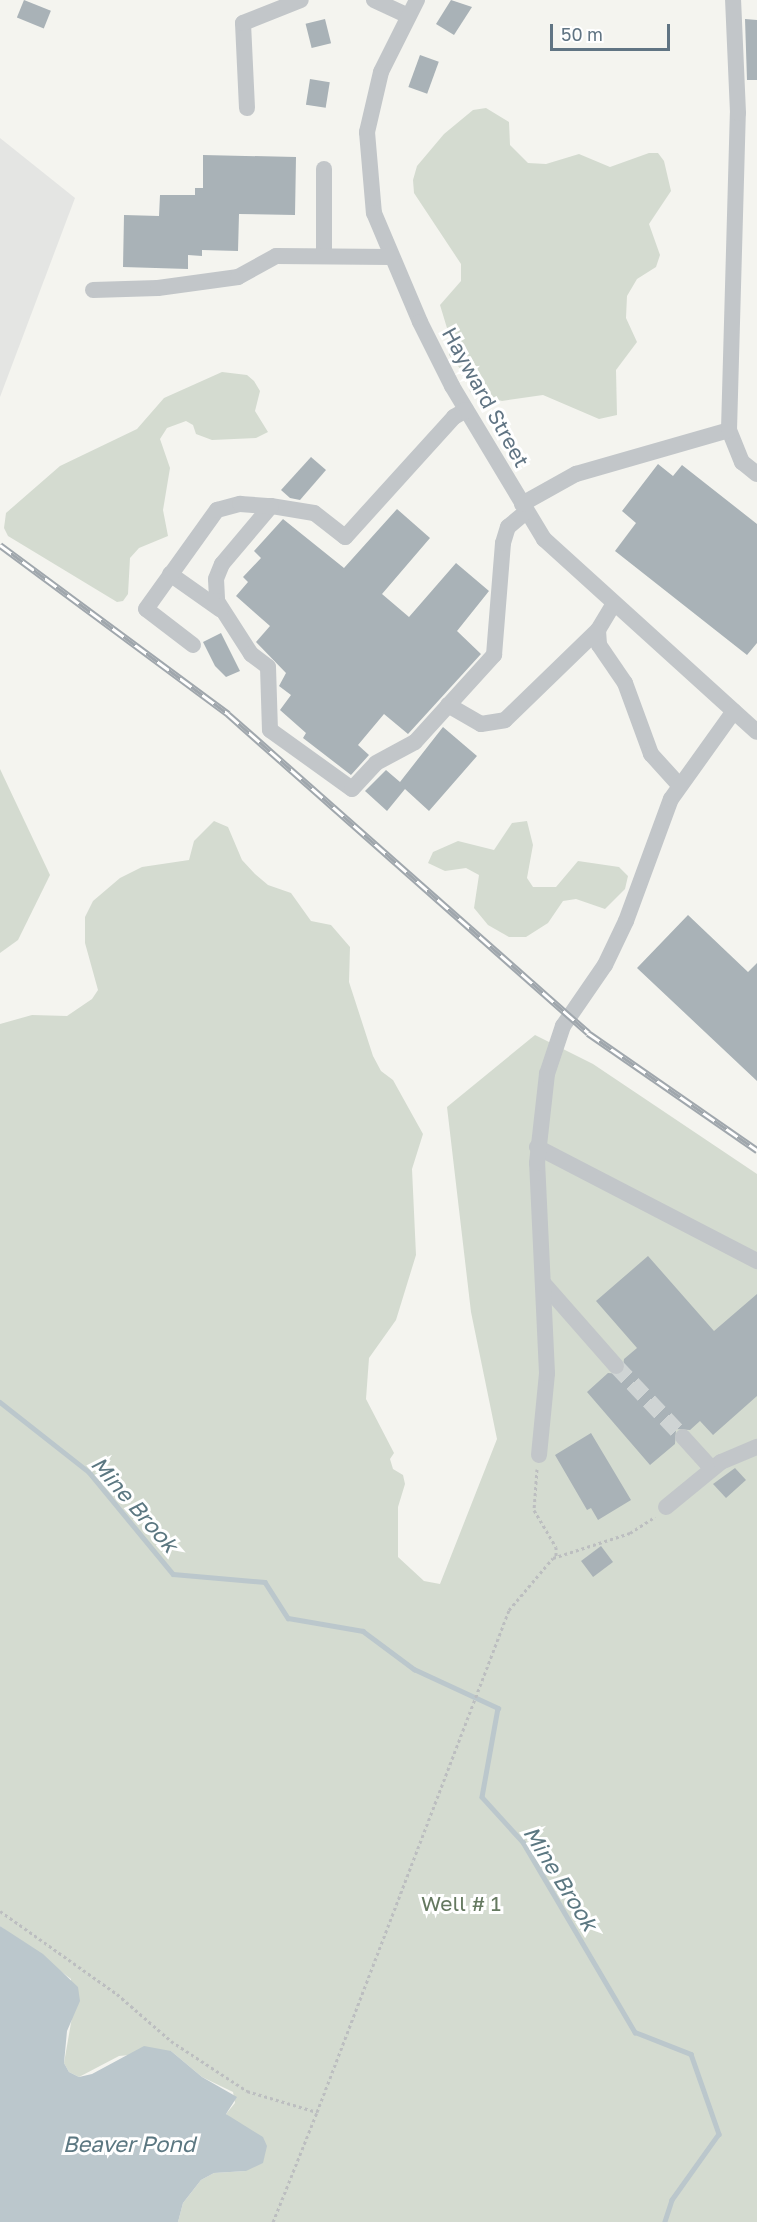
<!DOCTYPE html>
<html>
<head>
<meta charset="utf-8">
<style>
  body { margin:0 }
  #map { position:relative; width:757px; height:2222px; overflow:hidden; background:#f4f4ef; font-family:"Golos Text",sans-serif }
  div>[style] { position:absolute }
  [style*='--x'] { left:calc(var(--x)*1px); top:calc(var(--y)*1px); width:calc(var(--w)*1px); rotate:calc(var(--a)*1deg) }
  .built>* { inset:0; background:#e4e5e3 }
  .green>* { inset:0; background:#d4dbd0 }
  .water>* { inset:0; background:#bbc7cc }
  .stream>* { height:4.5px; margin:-2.25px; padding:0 2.25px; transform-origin:2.25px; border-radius:2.25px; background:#bbc7cc }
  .building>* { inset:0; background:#a9b2b7; transform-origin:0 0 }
  .minor-tunnel>* { height:16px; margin-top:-8px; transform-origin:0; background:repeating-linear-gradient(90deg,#cfd4d4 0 16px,transparent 0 24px) }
  .path>* { height:3px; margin-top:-1.5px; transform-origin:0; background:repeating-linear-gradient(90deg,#bcbec0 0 3px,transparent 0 6px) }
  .minor>* { height:16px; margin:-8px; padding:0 8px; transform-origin:8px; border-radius:8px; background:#c2c6c9 }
  .rail>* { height:7px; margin-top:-3.5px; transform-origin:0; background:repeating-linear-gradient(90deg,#fff 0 14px,#a0a7ad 0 28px); box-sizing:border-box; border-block:2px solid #a0a7ad }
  span { translate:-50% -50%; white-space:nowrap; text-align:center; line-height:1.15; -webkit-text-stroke:6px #fff; paint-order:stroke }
  .street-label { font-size:21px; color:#607483 }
  .park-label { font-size:21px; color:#657960 }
  .water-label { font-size:22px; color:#5b7781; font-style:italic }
  .scale { position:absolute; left:550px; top:24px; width:120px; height:27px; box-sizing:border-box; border:3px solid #607483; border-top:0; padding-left:8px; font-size:18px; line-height:21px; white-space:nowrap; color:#607483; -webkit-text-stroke:4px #fff; paint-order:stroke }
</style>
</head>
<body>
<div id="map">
  <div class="built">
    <div style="clip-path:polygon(0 138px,75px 198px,0 397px)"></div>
  </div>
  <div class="green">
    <div style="clip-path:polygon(486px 108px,509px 122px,510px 145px,528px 163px,546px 164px,579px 154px,610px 167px,649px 153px,658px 153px,664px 161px,671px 191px,649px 224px,660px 255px,656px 267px,637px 279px,627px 296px,626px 318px,637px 342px,616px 370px,617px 415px,599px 419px,543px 395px,502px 401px,470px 392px,467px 377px,449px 355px,450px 338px,440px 305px,461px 281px,461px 264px,414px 193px,413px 180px,417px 166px,444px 134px,473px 110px)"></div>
    <div style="clip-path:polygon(222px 372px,247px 375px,254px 381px,260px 391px,255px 411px,268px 432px,256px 438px,212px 440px,196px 434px,193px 425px,186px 421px,167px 428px,160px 439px,170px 468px,163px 510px,168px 536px,139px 548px,130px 558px,128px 594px,123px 601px,117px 602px,8px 536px,4px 528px,6px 513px,60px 466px,137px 429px,164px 398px)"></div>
    <div style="clip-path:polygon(0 769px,50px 875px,18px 940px,0 953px)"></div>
    <div style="clip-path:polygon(214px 821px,228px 827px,242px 860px,255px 874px,268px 885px,291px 893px,311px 921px,331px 925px,350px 947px,349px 982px,373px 1056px,381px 1071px,393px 1080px,423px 1134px,412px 1169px,416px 1255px,396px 1320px,369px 1358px,366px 1399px,394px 1453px,390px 1459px,393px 1469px,403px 1475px,405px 1484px,398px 1507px,398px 1557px,424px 1581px,440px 1584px,497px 1439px,471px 1312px,447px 1107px,535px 1035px,593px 1064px,757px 1174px,757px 2222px,178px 2222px,183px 2203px,201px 2180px,214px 2173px,246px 2171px,239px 2125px,226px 2114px,235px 2103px,233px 2092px,202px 2077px,171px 2051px,119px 2056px,79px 2077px,69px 2072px,64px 2063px,72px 2017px,71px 1979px,0 1926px,0 1024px,32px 1015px,67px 1016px,92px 999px,98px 990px,85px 943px,85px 917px,93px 901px,120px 878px,142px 867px,189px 860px,194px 841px)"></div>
    <div style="clip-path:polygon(527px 821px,533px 845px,527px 878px,533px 887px,556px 887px,578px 861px,619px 867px,628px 876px,625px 889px,605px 909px,576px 899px,563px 901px,548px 923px,526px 937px,509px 937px,488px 925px,474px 908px,479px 875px,466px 868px,445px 871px,428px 863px,433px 852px,458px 841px,494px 850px,512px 823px)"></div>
  </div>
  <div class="water">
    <div style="clip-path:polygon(0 1926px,43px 1954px,78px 1987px,80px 2001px,67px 2031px,64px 2063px,69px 2072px,79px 2077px,92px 2074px,144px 2046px,171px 2051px,202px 2077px,237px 2097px,226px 2114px,263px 2137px,267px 2146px,263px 2163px,246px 2171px,214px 2173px,201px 2180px,183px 2203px,178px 2222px,0 2222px)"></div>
  </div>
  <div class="stream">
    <div style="--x:0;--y:1402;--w:113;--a:38.2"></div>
    <div style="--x:89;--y:1472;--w:132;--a:50.5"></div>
    <div style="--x:173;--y:1574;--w:92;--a:5"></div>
    <div style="--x:265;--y:1582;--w:43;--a:57.4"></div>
    <div style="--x:288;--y:1618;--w:76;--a:9.8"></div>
    <div style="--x:363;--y:1631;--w:64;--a:36.7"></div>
    <div style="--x:414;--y:1669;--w:93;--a:24.9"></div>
    <div style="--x:498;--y:1708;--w:90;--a:100.2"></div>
    <div style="--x:482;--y:1797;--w:61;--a:47.7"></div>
    <div style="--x:523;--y:1842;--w:221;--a:59.5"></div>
    <div style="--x:635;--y:2032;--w:60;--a:21.4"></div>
    <div style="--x:691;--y:2054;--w:85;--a:70.7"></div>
    <div style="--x:719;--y:2134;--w:81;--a:125.5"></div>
    <div style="--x:672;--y:2200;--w:23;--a:108"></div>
  </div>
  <div class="building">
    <div style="left:24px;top:0;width:29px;height:19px;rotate:22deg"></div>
    <div style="clip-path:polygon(451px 0,472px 7px,454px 35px,436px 24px)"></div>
    <div style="left:325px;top:19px;width:25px;height:20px;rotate:76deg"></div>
    <div style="clip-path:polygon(745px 19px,757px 20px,757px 80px,747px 80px)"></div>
    <div style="left:420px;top:55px;width:20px;height:34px;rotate:20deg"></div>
    <div style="left:310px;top:79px;width:20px;height:26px;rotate:9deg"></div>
    <div style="clip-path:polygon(203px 155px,296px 157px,295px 215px,239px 214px,238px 251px,202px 250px,202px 256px,188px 255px,188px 269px,123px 267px,124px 215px,159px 216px,160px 195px,195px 195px,195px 188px,203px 188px)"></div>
    <div style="clip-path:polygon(311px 457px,326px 470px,300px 500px,290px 498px,281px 490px)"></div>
    <div style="clip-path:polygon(658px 464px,673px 476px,682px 465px,757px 524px,757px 643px,747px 655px,615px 551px,636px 523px,622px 511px)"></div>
    <div style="clip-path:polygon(397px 509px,430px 538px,382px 594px,409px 617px,456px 563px,489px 591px,457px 631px,481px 654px,408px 734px,384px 714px,358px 745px,369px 755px,351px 775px,303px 738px,306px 733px,280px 710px,291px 695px,279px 686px,286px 673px,256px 642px,270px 626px,236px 596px,248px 582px,243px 577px,261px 558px,254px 551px,283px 519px,344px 568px)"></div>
    <div style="clip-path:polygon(221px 633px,240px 671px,226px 677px,215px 666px,203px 642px)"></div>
    <div style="clip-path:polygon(443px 727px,477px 756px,429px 811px,405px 789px,387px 811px,365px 791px,386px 770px,400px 782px)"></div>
    <div style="clip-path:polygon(688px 915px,748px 972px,757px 963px,757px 1081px,637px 968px)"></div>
    <div style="clip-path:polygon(648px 1256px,714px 1331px,757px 1294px,757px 1396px,713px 1435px,700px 1421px,690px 1430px,676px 1429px,675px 1444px,650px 1465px,587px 1392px,608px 1373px,622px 1374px,624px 1359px,637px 1348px,596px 1301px)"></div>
    <div style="clip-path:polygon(591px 1433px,631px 1500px,598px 1520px,591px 1508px,587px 1510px,555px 1455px)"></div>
    <div style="clip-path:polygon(735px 1468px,746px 1480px,726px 1498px,713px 1484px)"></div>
    <div style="left:601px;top:1546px;width:20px;height:25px;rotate:53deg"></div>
  </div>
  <div class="minor-tunnel">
    <div style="--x:616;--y:1366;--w:98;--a:46.7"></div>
  </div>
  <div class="path">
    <div style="--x:537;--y:1469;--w:41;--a:94.2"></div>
    <div style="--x:534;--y:1510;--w:43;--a:59.3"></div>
    <div style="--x:556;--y:1547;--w:10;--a:90"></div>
    <div style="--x:0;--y:1911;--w:143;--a:35.4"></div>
    <div style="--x:117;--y:1994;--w:72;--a:41"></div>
    <div style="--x:171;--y:2041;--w:91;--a:33.3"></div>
    <div style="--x:247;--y:2091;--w:73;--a:16.7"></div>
    <div style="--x:317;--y:2112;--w:537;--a:-69.07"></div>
    <div style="--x:509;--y:1610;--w:68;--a:-49.8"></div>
    <div style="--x:553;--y:1558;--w:81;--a:-18"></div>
    <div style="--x:630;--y:1533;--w:30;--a:-33"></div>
    <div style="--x:273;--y:2222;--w:118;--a:-68.2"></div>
  </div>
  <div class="minor">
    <div style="--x:374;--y:0;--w:38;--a:25"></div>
    <div style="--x:417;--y:0;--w:80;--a:116.6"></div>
    <div style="--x:381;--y:72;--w:62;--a:103.1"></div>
    <div style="--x:367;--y:132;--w:81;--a:85.1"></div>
    <div style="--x:374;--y:213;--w:118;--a:67.1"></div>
    <div style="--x:420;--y:322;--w:72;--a:63.4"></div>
    <div style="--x:452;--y:386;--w:179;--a:59"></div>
    <div style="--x:544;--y:539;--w:287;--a:42.2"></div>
    <div style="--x:247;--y:108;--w:85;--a:-92.7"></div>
    <div style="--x:243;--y:23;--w:62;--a:-21.6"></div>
    <div style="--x:324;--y:256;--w:87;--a:-90"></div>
    <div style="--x:93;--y:290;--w:65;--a:-1.8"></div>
    <div style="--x:158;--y:288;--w:81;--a:-7.8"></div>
    <div style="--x:238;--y:277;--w:43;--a:-28.9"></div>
    <div style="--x:276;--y:256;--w:115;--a:0.5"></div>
    <div style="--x:466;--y:410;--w:14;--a:150"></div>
    <div style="--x:454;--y:417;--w:162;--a:132.2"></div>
    <div style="--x:345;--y:537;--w:39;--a:-142"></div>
    <div style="--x:314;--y:513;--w:44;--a:-170.8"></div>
    <div style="--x:271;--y:506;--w:76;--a:130.2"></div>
    <div style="--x:222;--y:564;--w:16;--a:112"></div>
    <div style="--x:216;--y:579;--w:22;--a:87"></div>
    <div style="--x:217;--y:601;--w:63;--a:57.3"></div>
    <div style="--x:251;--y:654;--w:21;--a:37"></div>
    <div style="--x:268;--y:667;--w:63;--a:88.2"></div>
    <div style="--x:270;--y:730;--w:101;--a:35.7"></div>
    <div style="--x:352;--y:789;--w:35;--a:-47"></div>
    <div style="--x:376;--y:763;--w:44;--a:-28.3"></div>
    <div style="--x:415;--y:742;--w:118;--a:-47.8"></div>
    <div style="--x:494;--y:655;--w:112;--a:-85.4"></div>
    <div style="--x:503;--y:543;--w:17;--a:-73"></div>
    <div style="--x:508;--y:527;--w:23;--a:-40"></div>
    <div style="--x:729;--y:430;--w:35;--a:68"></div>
    <div style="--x:742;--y:462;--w:19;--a:39"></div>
    <div style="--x:522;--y:504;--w:62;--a:-29.1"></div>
    <div style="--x:576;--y:474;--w:159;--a:-16"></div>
    <div style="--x:729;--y:430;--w:317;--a:-88.4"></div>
    <div style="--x:738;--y:113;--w:113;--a:-92.5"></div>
    <div style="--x:170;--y:574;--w:62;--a:35.2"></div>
    <div style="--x:613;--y:605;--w:29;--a:121"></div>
    <div style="--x:598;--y:630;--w:15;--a:86"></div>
    <div style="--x:599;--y:645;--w:46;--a:55.6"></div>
    <div style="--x:625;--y:683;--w:76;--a:69.9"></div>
    <div style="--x:651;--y:754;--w:42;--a:47.9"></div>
    <div style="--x:193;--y:645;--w:59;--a:-142.5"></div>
    <div style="--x:146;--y:609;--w:122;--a:-54.4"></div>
    <div style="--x:217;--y:510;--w:24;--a:-15"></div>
    <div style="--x:240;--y:504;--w:31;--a:4"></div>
    <div style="--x:448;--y:705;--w:38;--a:30"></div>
    <div style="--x:481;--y:724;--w:24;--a:-9"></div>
    <div style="--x:505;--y:720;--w:129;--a:-44.1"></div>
    <div style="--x:537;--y:1147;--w:248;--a:27.4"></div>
    <div style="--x:544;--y:1284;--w:109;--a:48.7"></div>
    <div style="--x:683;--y:1437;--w:43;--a:47.8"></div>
    <div style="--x:539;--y:1455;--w:82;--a:-84.4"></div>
    <div style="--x:547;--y:1373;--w:210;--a:-92.7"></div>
    <div style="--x:537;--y:1163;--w:90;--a:-83.6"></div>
    <div style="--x:547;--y:1074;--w:51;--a:-71.6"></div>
    <div style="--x:563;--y:1026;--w:74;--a:-55.5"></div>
    <div style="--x:605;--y:965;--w:49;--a:-64.5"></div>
    <div style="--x:626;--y:921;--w:130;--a:-69.8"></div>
    <div style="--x:671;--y:799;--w:108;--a:-54.4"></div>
    <div style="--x:666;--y:1507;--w:71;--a:-39.3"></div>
    <div style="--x:721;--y:1462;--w:39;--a:-23"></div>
  </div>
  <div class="rail">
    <div style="--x:0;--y:545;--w:284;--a:36.5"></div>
    <div style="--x:228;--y:714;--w:481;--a:41.5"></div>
    <div style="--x:588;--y:1033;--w:206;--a:34.7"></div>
  </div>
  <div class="street-label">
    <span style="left:486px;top:397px;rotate:61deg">Hayward Street</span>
  </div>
  <div class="park-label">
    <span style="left:461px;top:1903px">Well # 1</span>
  </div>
  <div class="water-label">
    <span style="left:135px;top:1504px;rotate:49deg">Mine Brook</span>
    <span style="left:561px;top:1878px;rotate:58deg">Mine Brook</span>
    <span style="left:129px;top:2144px">Beaver Pond</span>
  </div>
  <div class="scale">50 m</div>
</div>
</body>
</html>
